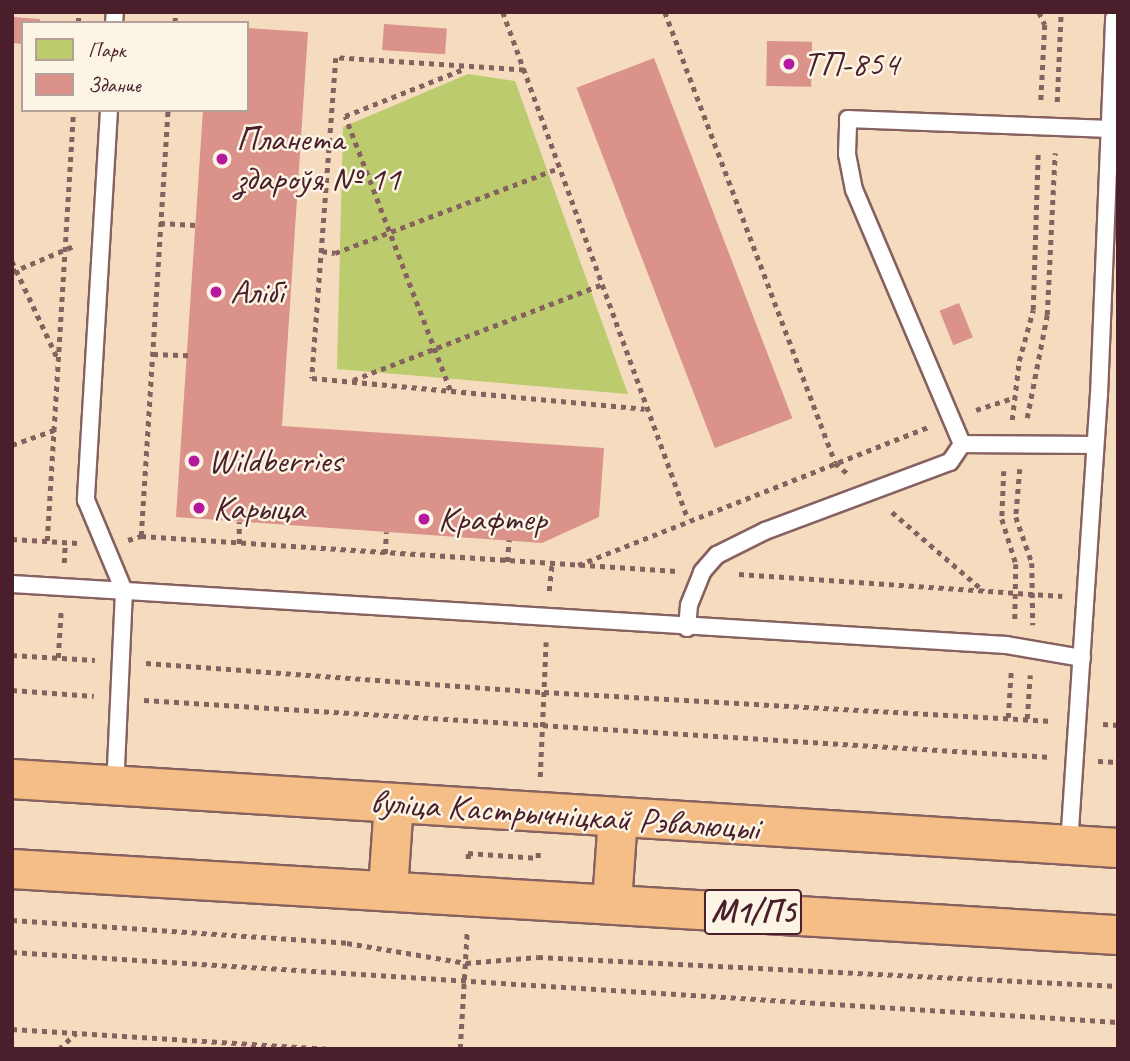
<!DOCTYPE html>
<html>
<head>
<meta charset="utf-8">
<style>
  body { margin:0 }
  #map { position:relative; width:1130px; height:1061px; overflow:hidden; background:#f5dcbf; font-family:Caveat,sans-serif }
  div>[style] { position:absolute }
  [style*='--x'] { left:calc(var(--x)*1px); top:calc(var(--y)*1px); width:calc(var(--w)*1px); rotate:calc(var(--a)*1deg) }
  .green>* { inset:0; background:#bccb6d }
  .building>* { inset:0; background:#da928a; transform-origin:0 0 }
  .path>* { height:4.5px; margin-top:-2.25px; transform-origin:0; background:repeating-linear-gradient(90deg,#86615f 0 5px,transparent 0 10px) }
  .roads { filter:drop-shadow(2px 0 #86615f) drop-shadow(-2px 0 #86615f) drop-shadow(0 2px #86615f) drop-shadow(0 -2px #86615f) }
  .service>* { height:16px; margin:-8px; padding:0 8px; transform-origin:8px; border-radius:8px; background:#fff }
  .trunk>* { height:38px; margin:-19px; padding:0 19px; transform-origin:19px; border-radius:19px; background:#f6be87 }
  .dots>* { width:19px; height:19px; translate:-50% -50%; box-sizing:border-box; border:4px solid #fcf5e5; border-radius:50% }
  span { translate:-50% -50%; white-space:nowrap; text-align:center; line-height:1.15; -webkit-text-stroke:5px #fcf5e5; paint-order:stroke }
  .shield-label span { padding:2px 5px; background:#fcf5e5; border:2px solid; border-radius:5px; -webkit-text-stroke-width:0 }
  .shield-label { font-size:33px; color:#4a1f2b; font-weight:700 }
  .poi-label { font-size:35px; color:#4a1f2b }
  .left { translate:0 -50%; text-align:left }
  .street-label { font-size:35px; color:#4a1f2b }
  .frame { position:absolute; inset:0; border:14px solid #4a1f2b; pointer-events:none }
  .legend { position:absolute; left:21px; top:21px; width:228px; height:91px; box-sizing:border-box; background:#fcf5e5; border:2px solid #b59f9b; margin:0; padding:9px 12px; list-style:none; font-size:21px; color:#4a1f2b }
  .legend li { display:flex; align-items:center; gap:14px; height:35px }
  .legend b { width:35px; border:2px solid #b59f9b }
</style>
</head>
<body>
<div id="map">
  <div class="green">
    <div style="clip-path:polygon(468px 74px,515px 81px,628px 394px,337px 369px,343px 127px)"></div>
  </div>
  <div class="building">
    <div style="clip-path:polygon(12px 17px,40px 19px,40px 23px,23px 23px,23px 44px,12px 43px)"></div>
    <div style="left:384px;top:24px;width:63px;height:26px;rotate:4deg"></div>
    <div style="clip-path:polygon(247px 28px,308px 32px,282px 426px,604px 448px,599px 517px,542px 543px,176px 517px,203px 110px,247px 110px)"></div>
    <div style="left:767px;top:41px;width:45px;height:45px;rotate:1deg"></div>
    <div style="left:654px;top:58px;width:386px;height:83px;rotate:69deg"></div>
    <div style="left:959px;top:303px;width:37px;height:21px;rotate:68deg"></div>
  </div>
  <div class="path">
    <div style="--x:503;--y:12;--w:540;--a:69.95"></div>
    <div style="--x:665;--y:12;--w:482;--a:69.3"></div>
    <div style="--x:835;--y:463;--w:17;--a:40"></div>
    <div style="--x:1039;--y:12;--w:14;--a:65"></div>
    <div style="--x:1045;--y:25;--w:76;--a:93"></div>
    <div style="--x:78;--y:23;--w:11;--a:-85"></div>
    <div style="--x:175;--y:23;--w:11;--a:-90"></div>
    <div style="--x:524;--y:70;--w:188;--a:-176.3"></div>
    <div style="--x:336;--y:58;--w:321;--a:94.3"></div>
    <div style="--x:312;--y:378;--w:334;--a:5.3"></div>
    <div style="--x:1057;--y:102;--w:90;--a:-87.5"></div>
    <div style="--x:160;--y:223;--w:36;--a:3"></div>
    <div style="--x:322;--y:251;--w:13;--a:9"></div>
    <div style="--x:335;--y:253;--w:240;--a:-20.8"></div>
    <div style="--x:12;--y:261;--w:108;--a:64.9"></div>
    <div style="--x:12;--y:272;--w:69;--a:-22.9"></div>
    <div style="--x:153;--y:354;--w:35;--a:2"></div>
    <div style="--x:353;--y:380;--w:266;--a:-21"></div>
    <div style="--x:450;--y:390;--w:293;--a:-111"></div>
    <div style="--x:345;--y:116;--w:128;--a:-21.6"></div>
    <div style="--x:976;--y:410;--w:40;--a:-18"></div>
    <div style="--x:1027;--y:418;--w:105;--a:-79"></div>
    <div style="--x:1047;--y:315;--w:162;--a:-87.2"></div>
    <div style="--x:1012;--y:420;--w:59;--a:-83.2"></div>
    <div style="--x:1019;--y:361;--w:53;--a:-74.6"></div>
    <div style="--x:1033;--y:310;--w:158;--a:-88.2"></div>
    <div style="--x:12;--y:445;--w:45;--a:-19.7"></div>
    <div style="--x:1020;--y:469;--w:48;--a:94.8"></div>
    <div style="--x:1016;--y:517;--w:49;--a:70.8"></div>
    <div style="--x:1032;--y:563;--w:62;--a:89.1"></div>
    <div style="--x:1004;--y:471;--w:48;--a:92.4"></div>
    <div style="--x:1002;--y:519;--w:47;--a:72.7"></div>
    <div style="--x:1016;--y:564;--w:56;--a:91"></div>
    <div style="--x:892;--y:512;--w:121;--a:40.7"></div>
    <div style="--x:141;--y:536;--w:427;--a:-86.4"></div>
    <div style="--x:12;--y:539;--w:66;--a:3.5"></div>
    <div style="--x:128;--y:540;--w:14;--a:-17"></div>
    <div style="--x:141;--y:536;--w:537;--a:3.74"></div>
    <div style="--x:47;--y:541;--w:432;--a:-86.5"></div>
    <div style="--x:239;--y:544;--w:22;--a:-90"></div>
    <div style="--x:385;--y:554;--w:22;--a:-87"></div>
    <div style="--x:507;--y:562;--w:22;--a:-85"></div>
    <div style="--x:64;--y:563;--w:20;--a:-87"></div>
    <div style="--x:578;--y:565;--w:376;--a:-21.5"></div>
    <div style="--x:739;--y:574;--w:324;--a:3.9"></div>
    <div style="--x:549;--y:591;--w:27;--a:-84"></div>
    <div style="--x:12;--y:655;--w:83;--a:3.4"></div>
    <div style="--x:58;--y:658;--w:48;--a:-86.4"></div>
    <div style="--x:146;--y:663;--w:399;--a:4.2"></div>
    <div style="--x:544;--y:692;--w:509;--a:3.27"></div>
    <div style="--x:12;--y:690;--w:82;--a:4.2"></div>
    <div style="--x:144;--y:700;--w:909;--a:3.6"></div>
    <div style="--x:1008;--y:718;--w:47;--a:-86.3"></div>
    <div style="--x:1027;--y:719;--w:44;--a:-86.1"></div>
    <div style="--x:1103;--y:724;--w:15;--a:4"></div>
    <div style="--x:1098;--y:761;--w:20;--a:3"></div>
    <div style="--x:540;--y:777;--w:135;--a:-87.5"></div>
    <div style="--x:468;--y:859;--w:6;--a:-90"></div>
    <div style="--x:468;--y:853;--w:70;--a:4.1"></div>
    <div style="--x:538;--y:858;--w:10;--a:-90"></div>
    <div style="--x:12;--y:920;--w:336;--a:3.9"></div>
    <div style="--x:347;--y:943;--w:121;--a:9.5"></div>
    <div style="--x:466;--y:963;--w:72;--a:-4.8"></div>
    <div style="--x:538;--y:957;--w:581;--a:2.86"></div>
    <div style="--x:12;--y:952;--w:1108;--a:3.62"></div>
    <div style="--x:12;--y:1029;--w:315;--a:3.6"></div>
    <div style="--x:59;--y:1049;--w:23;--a:-43"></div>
    <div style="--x:460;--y:1049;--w:118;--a:-86.6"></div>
  </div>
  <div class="roads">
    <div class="service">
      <div style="--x:114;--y:23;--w:11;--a:-85"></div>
      <div style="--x:109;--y:110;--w:391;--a:93.4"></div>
      <div style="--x:86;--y:500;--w:99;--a:67.3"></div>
      <div style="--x:124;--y:591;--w:195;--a:92.6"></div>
      <div style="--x:962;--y:444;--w:276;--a:-113"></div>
      <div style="--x:854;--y:190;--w:37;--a:-101"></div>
      <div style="--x:847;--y:154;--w:35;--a:-88"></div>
      <div style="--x:848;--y:119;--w:261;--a:2.2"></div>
      <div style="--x:12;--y:584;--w:996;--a:3.51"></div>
      <div style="--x:1006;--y:645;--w:77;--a:9.7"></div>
      <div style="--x:687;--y:628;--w:23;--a:-85"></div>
      <div style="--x:689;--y:605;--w:35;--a:-68"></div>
      <div style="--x:702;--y:572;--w:23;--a:-49"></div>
      <div style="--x:717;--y:555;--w:54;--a:-26.6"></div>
      <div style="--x:765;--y:531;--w:197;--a:-20.5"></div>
      <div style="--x:950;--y:462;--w:22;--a:-56"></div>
      <div style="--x:962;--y:444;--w:132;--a:0.4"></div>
      <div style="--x:1069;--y:845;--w:451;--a:-86.2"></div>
      <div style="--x:1099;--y:395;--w:377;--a:-87.7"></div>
    </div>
    <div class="trunk">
      <div style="--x:12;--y:779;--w:1108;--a:3.57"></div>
      <div style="--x:12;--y:869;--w:1108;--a:3.42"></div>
      <div style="--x:388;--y:889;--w:85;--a:-86"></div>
      <div style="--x:612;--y:903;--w:85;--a:-86"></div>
    </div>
  </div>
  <div class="dots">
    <div style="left:789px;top:64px;background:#b5179e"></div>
    <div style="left:222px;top:159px;background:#b5179e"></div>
    <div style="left:216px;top:292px;background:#b5179e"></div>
    <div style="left:194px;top:461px;background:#b5179e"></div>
    <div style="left:199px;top:508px;background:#b5179e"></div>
    <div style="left:424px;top:519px;background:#b5179e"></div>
  </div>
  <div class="shield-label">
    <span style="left:753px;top:912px">М1/П5</span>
  </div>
  <div class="poi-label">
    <span class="left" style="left:803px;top:64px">ТП-854</span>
    <span class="left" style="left:236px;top:159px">Планета<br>здароўя № 11</span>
    <span class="left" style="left:230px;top:292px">Алібі</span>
    <span class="left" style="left:208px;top:461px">Wildberries</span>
    <span class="left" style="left:213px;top:508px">Карыца</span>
    <span class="left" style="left:438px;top:519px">Крафтер</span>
  </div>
  <div class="street-label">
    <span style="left:565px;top:815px;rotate:4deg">вуліца Кастрычніцкай Рэвалюцыі</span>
  </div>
  <div class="frame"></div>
  <ul class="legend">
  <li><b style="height:19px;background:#bccb6d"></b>Парк</li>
  <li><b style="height:19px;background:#da928a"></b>Здание</li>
  </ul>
</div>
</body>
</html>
